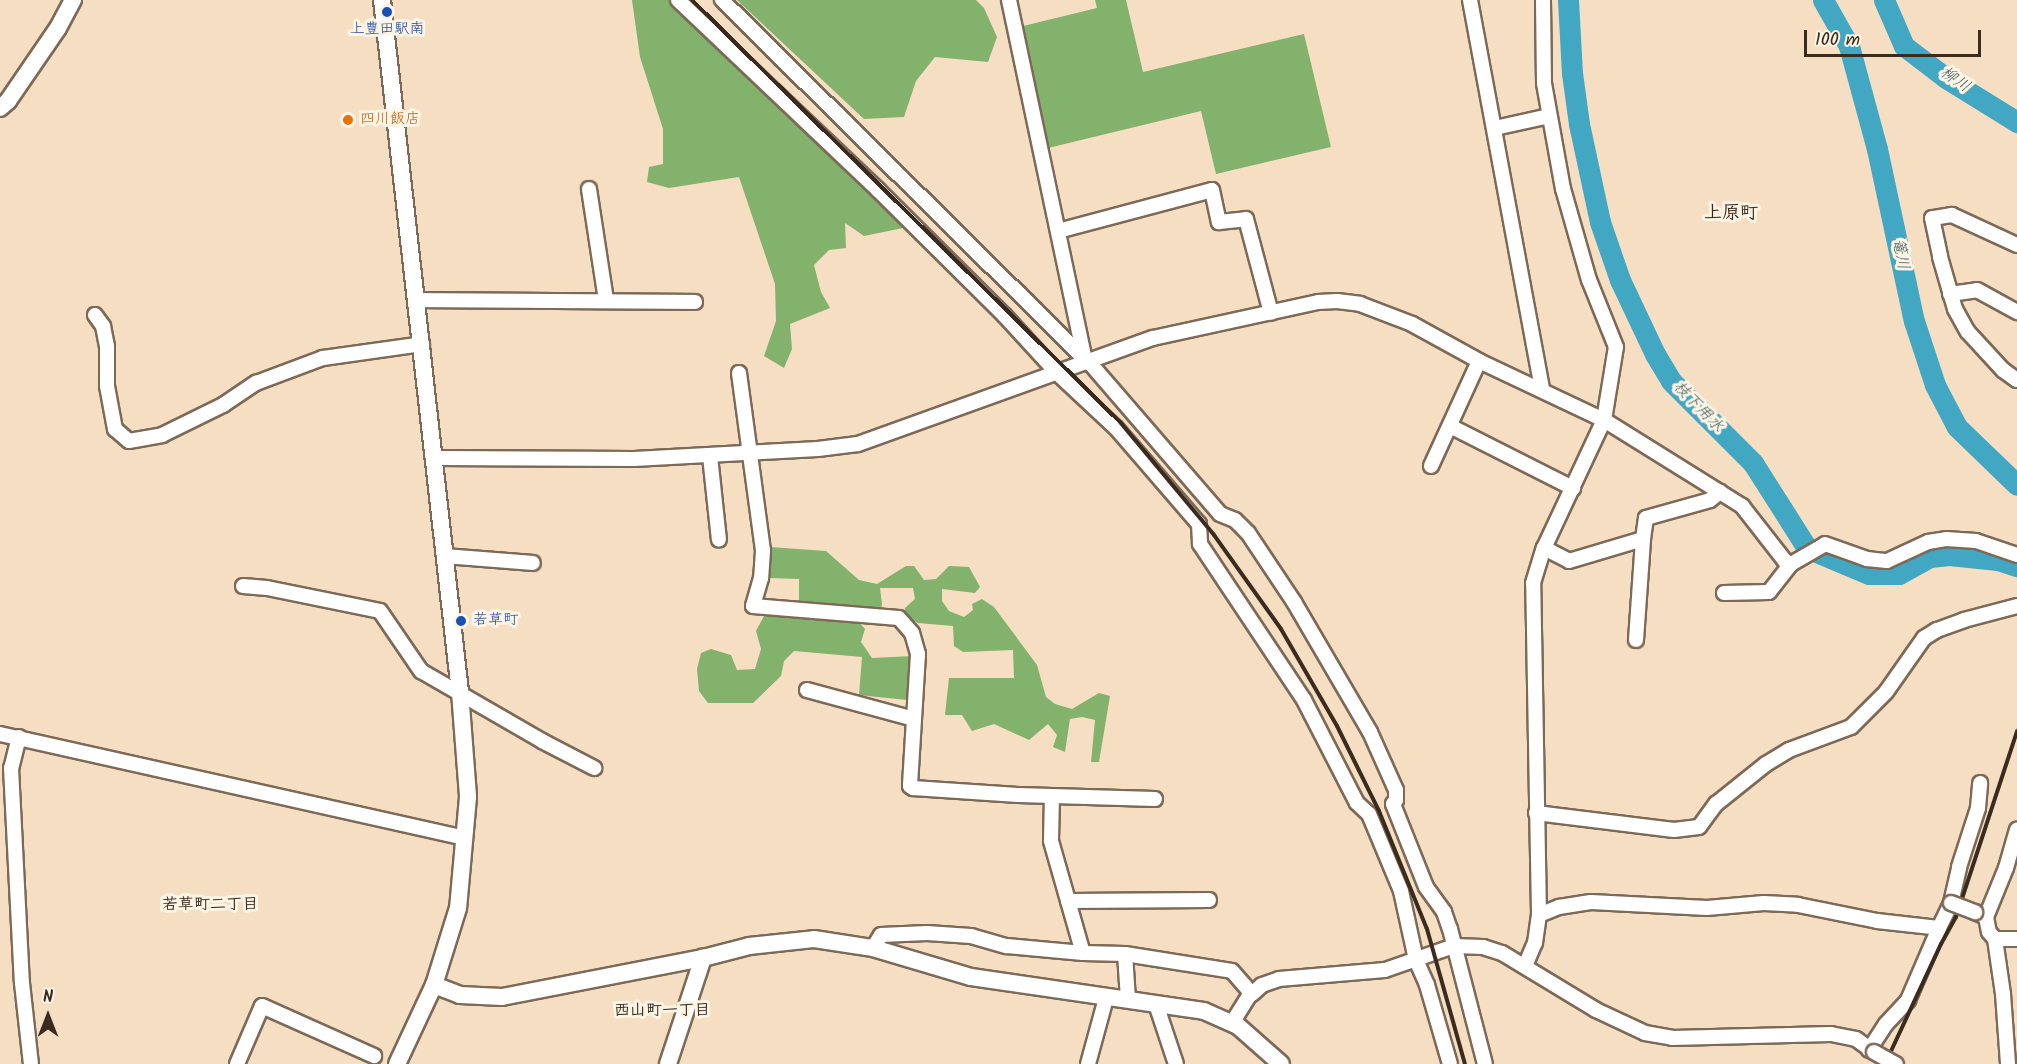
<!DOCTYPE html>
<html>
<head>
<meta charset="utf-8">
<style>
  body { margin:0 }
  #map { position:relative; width:2017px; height:1064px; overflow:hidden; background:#f5dec2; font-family:Kalam,"Klee One",sans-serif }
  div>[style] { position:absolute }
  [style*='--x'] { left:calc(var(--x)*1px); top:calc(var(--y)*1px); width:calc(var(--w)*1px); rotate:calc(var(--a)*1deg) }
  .forest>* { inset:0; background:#82b26b }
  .river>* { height:21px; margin:-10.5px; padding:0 10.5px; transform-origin:10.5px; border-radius:10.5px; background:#42a7c2 }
  .roads { filter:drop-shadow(2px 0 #7c6957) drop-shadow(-2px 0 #7c6957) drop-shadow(0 2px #7c6957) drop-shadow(0 -2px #7c6957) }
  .minor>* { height:14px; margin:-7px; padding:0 7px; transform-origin:7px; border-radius:7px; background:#fff }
  .tertiary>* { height:16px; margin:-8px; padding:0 8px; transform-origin:8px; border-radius:8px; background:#fff }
  .rail>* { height:4px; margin:-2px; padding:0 2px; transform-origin:2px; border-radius:2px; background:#3b2a1e }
  .bridges { filter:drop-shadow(2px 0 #7c6957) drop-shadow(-2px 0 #7c6957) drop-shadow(0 2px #7c6957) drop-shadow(0 -2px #7c6957) }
  .minor-bridge>* { height:14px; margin:-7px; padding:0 7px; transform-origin:7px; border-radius:7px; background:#fff }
  .dots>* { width:16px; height:16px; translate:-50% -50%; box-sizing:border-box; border:3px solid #fcf5e5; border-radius:50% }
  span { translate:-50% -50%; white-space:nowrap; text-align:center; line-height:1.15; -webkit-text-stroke:6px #fcf5e5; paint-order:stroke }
  .transit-label { font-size:15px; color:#164399 }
  .left { translate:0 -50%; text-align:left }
  .food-label { font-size:15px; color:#c56008 }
  .water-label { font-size:16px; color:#3e5c60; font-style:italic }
  .neighbourhood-label { font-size:16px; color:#3b2a1e; font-weight:700 }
  .quarter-label { font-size:18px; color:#3b2a1e; font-weight:700 }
  .north { position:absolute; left:18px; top:986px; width:60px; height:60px; -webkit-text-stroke:4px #fcf5e5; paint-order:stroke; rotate:0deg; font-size:16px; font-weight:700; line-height:24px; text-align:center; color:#3b2a1e }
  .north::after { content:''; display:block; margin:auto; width:21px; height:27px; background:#3b2a1e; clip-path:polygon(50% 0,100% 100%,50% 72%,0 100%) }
  .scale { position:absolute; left:1804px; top:30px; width:177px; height:27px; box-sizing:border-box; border:3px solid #3b2a1e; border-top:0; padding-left:8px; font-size:18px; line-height:21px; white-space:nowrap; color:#3b2a1e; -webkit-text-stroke:4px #fcf5e5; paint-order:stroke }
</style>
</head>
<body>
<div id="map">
  <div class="forest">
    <div style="clip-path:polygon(632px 0,669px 0,779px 109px,908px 227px,864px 236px,845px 223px,846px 248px,829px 250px,814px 265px,821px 292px,830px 308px,790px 324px,792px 349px,784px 368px,764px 356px,776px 321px,775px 284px,739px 177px,669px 188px,647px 182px,649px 167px,663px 164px,663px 129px,640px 57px)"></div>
    <div style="clip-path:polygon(737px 0,976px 0,984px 8px,997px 37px,988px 62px,935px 57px,916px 81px,904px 117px,864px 119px)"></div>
    <div style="clip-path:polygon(1095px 0,1126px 0,1143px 72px,1304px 34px,1331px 147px,1216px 174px,1201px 111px,1048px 148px,1019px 27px,1097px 8px)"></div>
    <div style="clip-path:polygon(770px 547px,826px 551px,859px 580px,877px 584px,906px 566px,914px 566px,924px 580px,936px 579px,949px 566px,969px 567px,980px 587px,975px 593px,942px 589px,942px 601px,949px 611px,964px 617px,973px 610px,972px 604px,982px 599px,994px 607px,1037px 665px,1046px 697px,1055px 704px,1072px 709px,1099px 693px,1110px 696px,1099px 762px,1091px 762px,1095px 720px,1082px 717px,1070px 719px,1065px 752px,1053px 747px,1057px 735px,1048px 724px,1029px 740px,994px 724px,972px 731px,962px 715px,945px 715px,949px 678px,1014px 678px,1013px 650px,963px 652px,954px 646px,953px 626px,918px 623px,905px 616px,905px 608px,915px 599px,913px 588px,880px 588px,882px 604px,880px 612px,799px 606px,799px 579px,769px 578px,766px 572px)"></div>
    <div style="clip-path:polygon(764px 616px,855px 618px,865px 629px,861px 642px,872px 658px,913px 656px,907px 700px,859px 695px,862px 657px,794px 651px,784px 661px,781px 676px,753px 703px,708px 703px,699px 691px,697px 669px,701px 653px,711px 649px,731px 655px,737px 670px,755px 669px,761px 649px,756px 631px)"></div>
  </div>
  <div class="river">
    <div style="--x:1568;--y:0;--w:73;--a:86.9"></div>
    <div style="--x:1572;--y:73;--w:51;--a:82.2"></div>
    <div style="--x:1579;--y:124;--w:100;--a:77.9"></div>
    <div style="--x:1600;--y:222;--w:61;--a:71"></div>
    <div style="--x:1620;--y:280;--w:82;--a:64.7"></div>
    <div style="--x:1655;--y:354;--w:31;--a:59"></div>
    <div style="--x:1671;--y:381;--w:116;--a:45"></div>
    <div style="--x:1753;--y:463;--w:101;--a:57.6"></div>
    <div style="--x:1807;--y:548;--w:67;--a:22.8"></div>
    <div style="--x:1869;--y:574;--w:30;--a:0"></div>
    <div style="--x:1899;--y:574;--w:35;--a:-29"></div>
    <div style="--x:1930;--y:557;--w:19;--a:-6"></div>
    <div style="--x:1949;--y:555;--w:49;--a:5.8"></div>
    <div style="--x:1998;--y:560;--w:20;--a:18"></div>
    <div style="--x:1823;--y:0;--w:53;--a:60.5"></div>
    <div style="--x:1849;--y:46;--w:107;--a:74.8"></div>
    <div style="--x:1877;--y:149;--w:176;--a:77.9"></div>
    <div style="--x:1914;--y:321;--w:67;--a:71.8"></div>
    <div style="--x:1935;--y:385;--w:47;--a:62.4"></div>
    <div style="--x:1957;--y:427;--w:83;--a:44"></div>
    <div style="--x:1884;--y:0;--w:50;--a:66.5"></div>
    <div style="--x:1904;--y:46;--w:53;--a:37.3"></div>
    <div style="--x:1946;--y:78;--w:84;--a:31.8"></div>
  </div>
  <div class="roads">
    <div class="minor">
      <div style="--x:678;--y:0;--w:276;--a:43.5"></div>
      <div style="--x:878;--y:190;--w:177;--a:44.8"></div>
      <div style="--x:1004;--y:315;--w:80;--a:47.5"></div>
      <div style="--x:1058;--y:374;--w:79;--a:43"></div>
      <div style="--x:1116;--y:428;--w:127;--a:49.2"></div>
      <div style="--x:1199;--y:524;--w:20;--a:87"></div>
      <div style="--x:1200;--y:544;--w:187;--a:56.3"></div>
      <div style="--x:1304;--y:700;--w:116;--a:62.8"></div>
      <div style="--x:1357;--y:803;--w:16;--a:43"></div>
      <div style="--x:1369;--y:814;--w:83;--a:67.4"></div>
      <div style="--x:1401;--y:891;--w:71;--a:77.7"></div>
      <div style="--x:1416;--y:960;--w:27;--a:66"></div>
      <div style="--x:1427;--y:985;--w:82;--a:73.8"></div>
      <div style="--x:722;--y:0;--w:525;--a:44.69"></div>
      <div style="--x:1095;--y:369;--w:191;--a:49.2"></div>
      <div style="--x:1220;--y:514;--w:16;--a:22"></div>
      <div style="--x:1235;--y:520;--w:18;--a:45"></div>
      <div style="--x:1248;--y:533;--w:83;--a:56.3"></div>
      <div style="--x:1294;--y:602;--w:151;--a:59.7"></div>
      <div style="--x:1370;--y:732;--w:64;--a:65.9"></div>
      <div style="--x:1396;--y:790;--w:10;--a:90"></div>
      <div style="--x:1396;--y:800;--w:5;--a:127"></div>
      <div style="--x:1393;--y:804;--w:89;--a:68.3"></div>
      <div style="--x:1426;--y:887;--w:31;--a:54"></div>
      <div style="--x:1444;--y:912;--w:18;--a:71"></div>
      <div style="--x:1450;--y:929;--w:139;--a:75.5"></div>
      <div style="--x:1009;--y:0;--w:369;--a:78.1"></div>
      <div style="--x:1470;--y:0;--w:396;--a:79.5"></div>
      <div style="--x:1495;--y:128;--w:55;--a:-12.5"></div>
      <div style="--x:589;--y:189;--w:112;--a:81.3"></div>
      <div style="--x:1058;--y:231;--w:159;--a:-14.9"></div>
      <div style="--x:1212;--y:190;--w:33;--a:78"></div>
      <div style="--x:1219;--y:222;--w:27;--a:-6"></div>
      <div style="--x:1246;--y:219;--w:97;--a:75.1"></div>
      <div style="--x:2017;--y:245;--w:72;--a:-155.2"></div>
      <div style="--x:1952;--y:215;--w:20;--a:171"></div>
      <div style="--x:1932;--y:218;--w:40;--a:78"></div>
      <div style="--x:1940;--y:257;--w:54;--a:73.9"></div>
      <div style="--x:1955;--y:309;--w:26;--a:61"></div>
      <div style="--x:1968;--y:332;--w:52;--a:47.4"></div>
      <div style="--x:2003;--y:370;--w:17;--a:36"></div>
      <div style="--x:1950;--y:294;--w:27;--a:-8"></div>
      <div style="--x:1977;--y:290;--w:46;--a:28.8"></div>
      <div style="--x:415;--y:300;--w:280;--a:0.4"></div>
      <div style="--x:95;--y:315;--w:14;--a:54"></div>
      <div style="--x:103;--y:326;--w:20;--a:79"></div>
      <div style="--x:107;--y:346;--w:40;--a:90"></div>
      <div style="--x:107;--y:386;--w:44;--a:79.5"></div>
      <div style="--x:115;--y:429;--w:18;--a:41"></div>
      <div style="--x:129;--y:441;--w:34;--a:-10"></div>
      <div style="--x:162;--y:435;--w:68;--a:-26.2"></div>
      <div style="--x:223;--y:405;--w:40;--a:-34"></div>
      <div style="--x:256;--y:383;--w:72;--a:-20.5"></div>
      <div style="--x:323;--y:358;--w:100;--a:-8"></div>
      <div style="--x:739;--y:373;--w:180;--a:82.3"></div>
      <div style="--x:763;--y:551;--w:27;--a:94"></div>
      <div style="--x:761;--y:578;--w:29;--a:106"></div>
      <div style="--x:753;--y:606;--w:146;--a:4.7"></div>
      <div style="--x:899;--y:618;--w:20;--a:49"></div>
      <div style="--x:912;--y:633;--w:22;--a:74"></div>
      <div style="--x:918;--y:654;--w:132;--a:93.5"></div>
      <div style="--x:910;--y:786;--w:4;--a:34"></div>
      <div style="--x:913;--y:788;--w:105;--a:3.8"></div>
      <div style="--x:1018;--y:795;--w:137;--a:1.7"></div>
      <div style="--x:1450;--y:426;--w:138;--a:26.8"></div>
      <div style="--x:710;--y:456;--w:84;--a:83.9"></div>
      <div style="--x:435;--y:458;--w:199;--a:0.3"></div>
      <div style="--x:634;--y:459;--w:184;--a:-3.1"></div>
      <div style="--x:818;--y:449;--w:40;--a:-7.1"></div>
      <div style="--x:858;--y:444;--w:313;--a:-19.8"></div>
      <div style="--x:1153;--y:338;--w:169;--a:-12.3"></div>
      <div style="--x:1318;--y:302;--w:19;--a:-3"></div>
      <div style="--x:1337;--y:301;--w:23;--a:7"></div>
      <div style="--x:1360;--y:304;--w:56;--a:21"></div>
      <div style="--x:1412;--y:324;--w:77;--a:28.9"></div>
      <div style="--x:1479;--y:361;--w:138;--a:25.3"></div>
      <div style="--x:1604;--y:420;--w:163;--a:31.9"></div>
      <div style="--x:1742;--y:506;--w:70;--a:52"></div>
      <div style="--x:1785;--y:561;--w:7;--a:27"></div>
      <div style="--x:1791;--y:564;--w:39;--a:-30"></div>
      <div style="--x:1825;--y:544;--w:45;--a:19.7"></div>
      <div style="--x:1867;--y:559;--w:20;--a:6"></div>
      <div style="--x:1887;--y:561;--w:45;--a:-24.9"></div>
      <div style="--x:1928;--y:542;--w:18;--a:-9"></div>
      <div style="--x:1946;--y:539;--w:30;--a:4"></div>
      <div style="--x:1976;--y:541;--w:43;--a:18.9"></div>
      <div style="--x:1431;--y:466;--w:115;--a:-65.4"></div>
      <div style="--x:1544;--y:548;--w:28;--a:27"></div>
      <div style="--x:1569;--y:561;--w:77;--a:-16.6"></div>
      <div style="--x:1643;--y:539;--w:21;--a:-82"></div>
      <div style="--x:1646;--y:518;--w:66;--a:-15.7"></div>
      <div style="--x:1710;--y:500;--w:13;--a:-39"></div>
      <div style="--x:445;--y:556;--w:88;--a:4.5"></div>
      <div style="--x:243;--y:586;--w:24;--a:5"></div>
      <div style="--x:267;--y:588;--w:115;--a:11.5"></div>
      <div style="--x:380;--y:611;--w:73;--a:55.7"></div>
      <div style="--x:421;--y:671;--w:140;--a:30"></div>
      <div style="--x:542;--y:741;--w:59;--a:27.4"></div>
      <div style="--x:1724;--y:593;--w:45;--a:-1.3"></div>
      <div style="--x:1769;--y:592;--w:36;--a:-52"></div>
      <div style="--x:1636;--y:640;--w:101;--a:-86"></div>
      <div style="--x:807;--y:690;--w:111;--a:15.2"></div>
      <div style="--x:0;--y:734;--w:476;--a:12.6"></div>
      <div style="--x:19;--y:737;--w:32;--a:104"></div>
      <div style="--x:11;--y:768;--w:215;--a:87.1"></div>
      <div style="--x:22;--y:983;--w:81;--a:83.7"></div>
      <div style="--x:1052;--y:796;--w:45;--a:91.3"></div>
      <div style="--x:1051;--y:841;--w:116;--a:74.1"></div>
      <div style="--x:1083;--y:953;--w:42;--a:1.4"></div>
      <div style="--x:1125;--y:954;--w:108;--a:9"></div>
      <div style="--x:1232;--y:971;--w:30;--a:49"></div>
      <div style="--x:1252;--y:994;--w:13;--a:-42"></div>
      <div style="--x:1262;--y:985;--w:18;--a:-19"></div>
      <div style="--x:1279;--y:979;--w:106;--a:-4.9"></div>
      <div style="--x:1385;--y:970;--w:73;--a:-19.2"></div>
      <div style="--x:1454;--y:946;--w:29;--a:2"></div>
      <div style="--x:1483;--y:947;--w:20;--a:18"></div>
      <div style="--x:1502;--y:953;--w:110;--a:31.2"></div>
      <div style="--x:1596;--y:1010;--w:54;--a:25.1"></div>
      <div style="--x:1645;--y:1033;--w:27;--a:10"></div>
      <div style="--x:1672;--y:1038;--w:159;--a:-1.4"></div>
      <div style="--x:1831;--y:1034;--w:25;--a:11"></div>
      <div style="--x:1856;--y:1039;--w:22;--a:36"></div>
      <div style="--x:1536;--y:813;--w:139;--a:7"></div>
      <div style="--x:1674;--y:830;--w:25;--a:-7"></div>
      <div style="--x:1699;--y:827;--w:29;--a:-54"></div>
      <div style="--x:1716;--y:804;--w:64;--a:-38.7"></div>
      <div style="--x:1766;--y:764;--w:27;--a:-31"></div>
      <div style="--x:1789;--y:750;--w:66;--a:-20.4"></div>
      <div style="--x:1851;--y:727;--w:49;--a:-45"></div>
      <div style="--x:1886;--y:692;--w:66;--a:-54.9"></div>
      <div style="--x:1924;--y:638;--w:15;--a:-32"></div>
      <div style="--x:1937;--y:630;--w:29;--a:-20"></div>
      <div style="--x:1964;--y:620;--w:55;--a:-14.8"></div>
      <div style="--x:1068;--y:901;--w:141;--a:-0.4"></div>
      <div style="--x:1975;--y:912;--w:12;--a:24"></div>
      <div style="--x:1986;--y:917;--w:15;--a:79"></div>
      <div style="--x:1989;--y:932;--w:9;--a:49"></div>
      <div style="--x:1995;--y:939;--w:56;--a:81.7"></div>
      <div style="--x:2003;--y:994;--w:70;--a:85.9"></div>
      <div style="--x:1539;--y:915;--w:332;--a:-91"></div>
      <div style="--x:1533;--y:583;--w:37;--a:-73"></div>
      <div style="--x:1544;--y:548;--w:141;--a:-64.9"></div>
      <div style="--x:1604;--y:420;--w:74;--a:-80.7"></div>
      <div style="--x:1616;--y:347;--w:72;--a:-111.9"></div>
      <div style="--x:1589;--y:280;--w:95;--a:-105.9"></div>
      <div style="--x:1563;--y:189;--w:108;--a:-100.2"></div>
      <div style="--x:1544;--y:83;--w:83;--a:-90.7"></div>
      <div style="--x:1986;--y:917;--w:53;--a:-67.8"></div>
      <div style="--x:2006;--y:868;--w:40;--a:-74"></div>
      <div style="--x:1995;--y:939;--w:22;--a:0"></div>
      <div style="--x:873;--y:948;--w:15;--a:-58"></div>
      <div style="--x:881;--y:935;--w:46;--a:-2.5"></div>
      <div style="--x:927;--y:933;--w:44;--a:3.9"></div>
      <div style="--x:971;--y:936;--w:37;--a:16"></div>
      <div style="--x:1007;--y:946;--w:76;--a:5.3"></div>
      <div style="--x:1125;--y:954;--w:45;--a:86.2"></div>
      <div style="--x:1525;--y:966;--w:25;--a:-67"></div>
      <div style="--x:1535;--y:943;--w:28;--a:-82"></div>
      <div style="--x:1539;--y:915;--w:22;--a:-22"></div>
      <div style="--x:1559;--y:907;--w:32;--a:-9"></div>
      <div style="--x:1591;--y:902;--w:116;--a:3"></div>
      <div style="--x:1707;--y:908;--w:57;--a:-5"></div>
      <div style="--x:1764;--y:903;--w:34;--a:3"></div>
      <div style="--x:1798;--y:905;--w:81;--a:11.4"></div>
      <div style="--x:1877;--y:921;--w:62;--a:6.4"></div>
      <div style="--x:1939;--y:928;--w:28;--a:-64"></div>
      <div style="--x:1951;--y:903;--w:37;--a:-77"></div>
      <div style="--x:1959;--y:867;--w:62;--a:-72.1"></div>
      <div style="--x:1978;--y:808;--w:25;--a:-85"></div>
      <div style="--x:1156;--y:1004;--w:63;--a:71.6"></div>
      <div style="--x:1232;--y:1023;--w:36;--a:-58"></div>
      <div style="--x:1869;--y:1050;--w:31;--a:-57"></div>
      <div style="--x:1886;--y:1024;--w:33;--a:-47"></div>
      <div style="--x:1908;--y:1000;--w:78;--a:-66.7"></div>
      <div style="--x:237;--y:1064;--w:63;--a:-66.7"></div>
      <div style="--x:262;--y:1006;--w:123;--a:24.1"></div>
      <div style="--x:1088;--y:1064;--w:68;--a:-74.7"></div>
    </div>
    <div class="tertiary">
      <div style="--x:382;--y:0;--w:696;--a:83.57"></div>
      <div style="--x:460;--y:692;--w:105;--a:85.6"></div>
      <div style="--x:468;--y:797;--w:111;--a:95.1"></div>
      <div style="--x:458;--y:908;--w:81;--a:107.3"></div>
      <div style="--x:434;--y:985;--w:87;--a:115.1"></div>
      <div style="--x:0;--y:108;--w:11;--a:-41"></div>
      <div style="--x:8;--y:101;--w:88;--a:-55.6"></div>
      <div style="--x:58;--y:28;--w:32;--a:-62"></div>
      <div style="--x:434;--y:985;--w:28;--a:21"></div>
      <div style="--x:460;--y:995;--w:42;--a:2.7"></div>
      <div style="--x:502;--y:997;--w:205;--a:-11"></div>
      <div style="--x:703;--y:958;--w:48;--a:-14.6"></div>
      <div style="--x:749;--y:946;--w:65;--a:-6.1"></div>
      <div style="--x:814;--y:939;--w:60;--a:8.7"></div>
      <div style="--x:873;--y:948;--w:102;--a:16.5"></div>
      <div style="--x:971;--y:977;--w:235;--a:8.3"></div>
      <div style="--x:1204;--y:1011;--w:37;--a:24"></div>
      <div style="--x:1238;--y:1026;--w:57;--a:41.5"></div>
      <div style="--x:668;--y:1064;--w:112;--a:-71.7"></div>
    </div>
  </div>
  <div class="rail">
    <div style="--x:692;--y:0;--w:601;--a:44.6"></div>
    <div style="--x:1120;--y:422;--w:147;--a:50.2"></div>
    <div style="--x:1214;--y:535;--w:115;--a:54.5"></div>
    <div style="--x:1281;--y:629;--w:112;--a:60"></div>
    <div style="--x:1337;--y:726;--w:95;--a:63.7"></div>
    <div style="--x:1379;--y:811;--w:127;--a:67.9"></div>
    <div style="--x:1427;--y:929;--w:140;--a:74.3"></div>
    <div style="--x:1885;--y:1064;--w:132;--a:-65"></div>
    <div style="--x:1941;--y:944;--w:31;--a:-61"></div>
    <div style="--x:1956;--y:917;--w:196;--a:-71.8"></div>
  </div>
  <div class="bridges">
    <div class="minor-bridge">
      <div style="--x:1951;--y:903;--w:26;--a:21"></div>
      <div style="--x:1874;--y:1052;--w:25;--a:29"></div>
    </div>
  </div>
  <div class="dots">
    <div style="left:387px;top:12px;background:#1a4fb4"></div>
    <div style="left:348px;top:120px;background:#e8710a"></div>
    <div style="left:461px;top:621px;background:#1a4fb4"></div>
  </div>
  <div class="transit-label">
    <span style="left:387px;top:30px">上豊田駅南</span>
    <span class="left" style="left:473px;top:621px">若草町</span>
  </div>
  <div class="food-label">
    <span class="left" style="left:360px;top:120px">四川飯店</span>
  </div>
  <div class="water-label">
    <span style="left:1955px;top:80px;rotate:34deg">柳川</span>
    <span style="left:1900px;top:254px;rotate:78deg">篭川</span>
    <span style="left:1698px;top:407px;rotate:46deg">枝下用水</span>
  </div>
  <div class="neighbourhood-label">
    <span style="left:210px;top:905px">若草町二丁目</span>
    <span style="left:662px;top:1011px">西山町一丁目</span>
  </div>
  <div class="quarter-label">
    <span style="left:1731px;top:214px">上原町</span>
  </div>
  <div class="north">N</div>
  <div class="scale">100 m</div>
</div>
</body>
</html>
